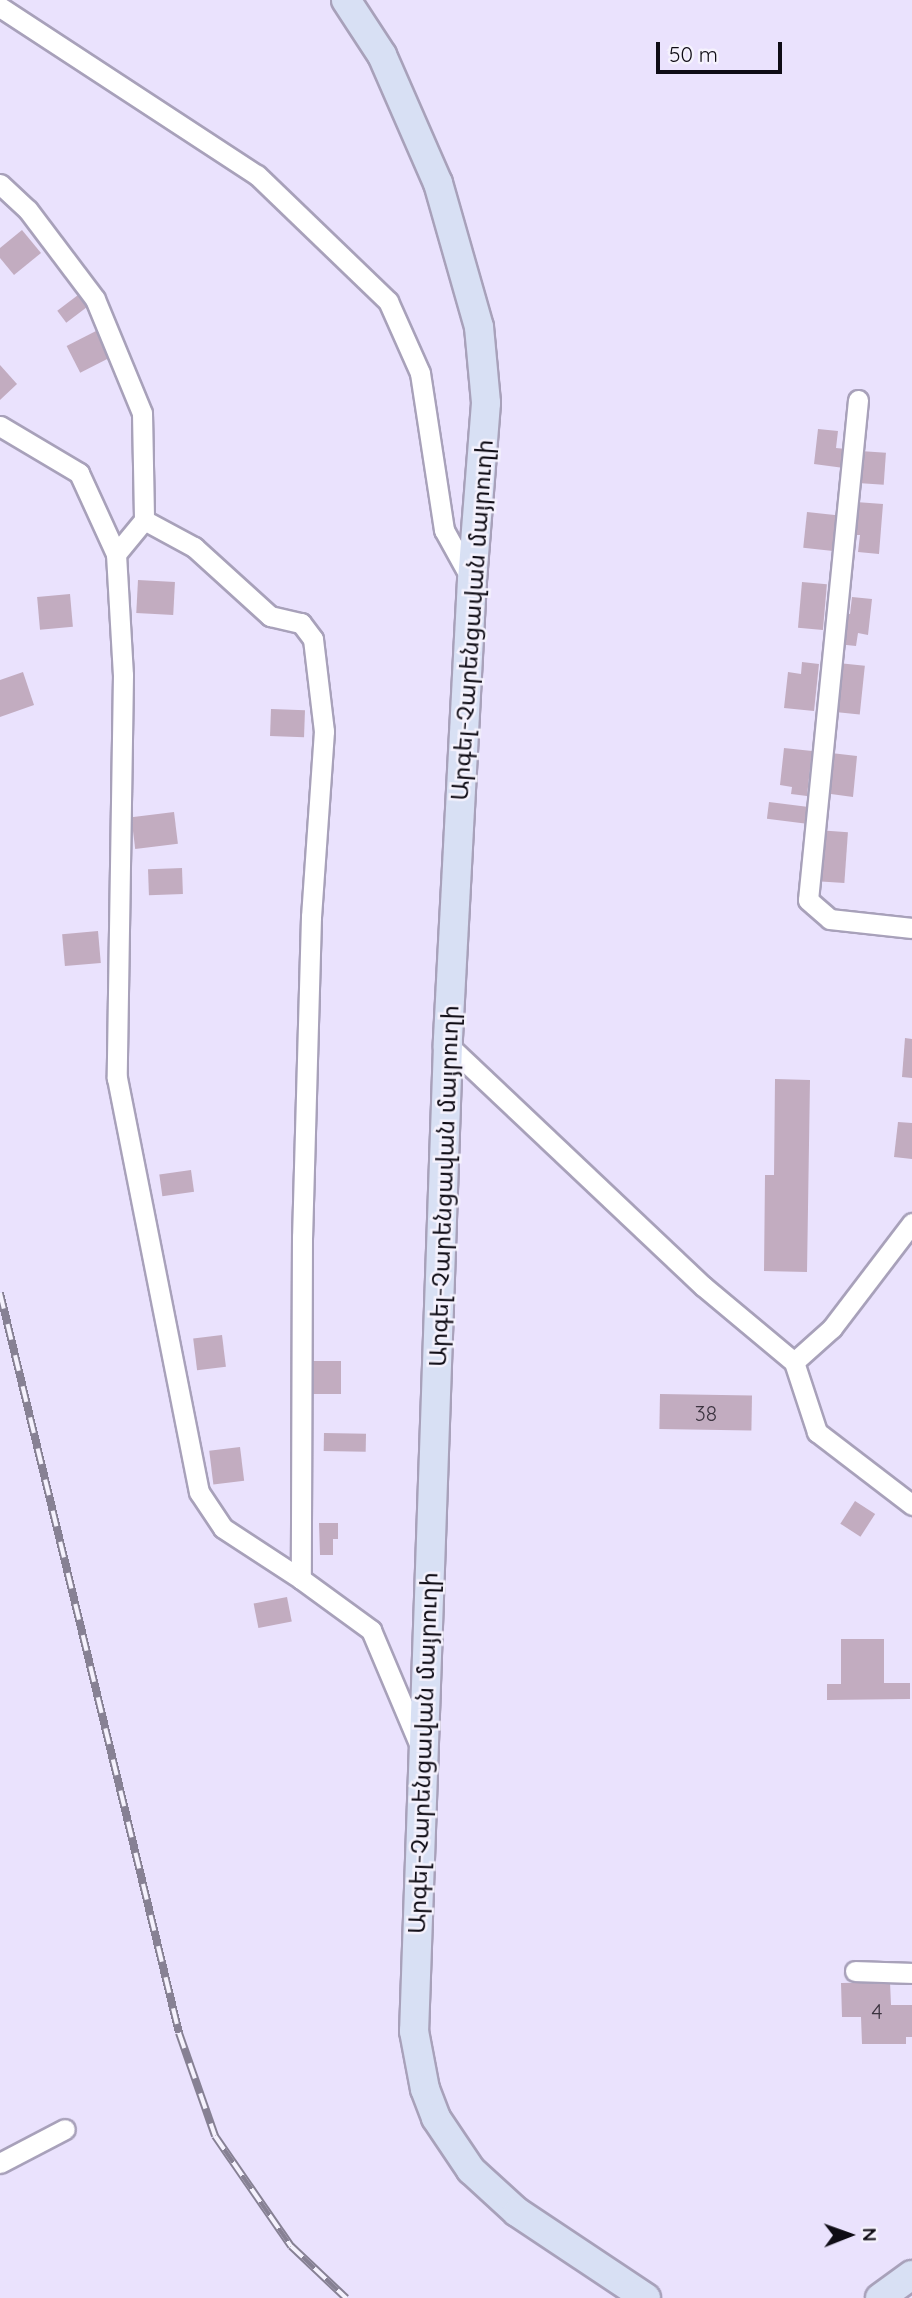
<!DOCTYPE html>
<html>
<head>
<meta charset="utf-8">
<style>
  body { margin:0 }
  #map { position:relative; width:912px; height:2298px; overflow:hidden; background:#eae2fd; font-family:Quicksand,"Noto Sans Armenian",sans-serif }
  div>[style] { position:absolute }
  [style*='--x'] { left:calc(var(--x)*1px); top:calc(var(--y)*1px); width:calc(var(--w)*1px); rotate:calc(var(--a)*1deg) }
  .building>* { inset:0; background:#c2acc0; transform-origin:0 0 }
  .roads { filter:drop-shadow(2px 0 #a8a1ba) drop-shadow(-2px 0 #a8a1ba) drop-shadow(0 2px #a8a1ba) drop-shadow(0 -2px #a8a1ba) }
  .street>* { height:19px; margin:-9.5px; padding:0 9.5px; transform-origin:9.5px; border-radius:9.5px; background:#fff }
  .secondary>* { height:28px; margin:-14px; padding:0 14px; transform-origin:14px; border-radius:14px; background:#d8e0f4 }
  .rail>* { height:8px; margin-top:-4px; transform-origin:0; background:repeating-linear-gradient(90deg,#f5f2fd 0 16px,#878194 0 32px); box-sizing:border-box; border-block:2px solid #878194 }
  span { translate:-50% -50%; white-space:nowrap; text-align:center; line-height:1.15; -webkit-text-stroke:5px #f5f2fd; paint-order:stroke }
  .number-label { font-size:21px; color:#3c3440 }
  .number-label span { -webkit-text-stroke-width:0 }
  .street-label { font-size:24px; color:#0f0c15 }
  .north { position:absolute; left:814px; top:2200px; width:70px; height:70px; -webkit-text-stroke:5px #f5f2fd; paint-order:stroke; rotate:89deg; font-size:19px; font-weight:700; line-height:28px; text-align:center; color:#0f0c15 }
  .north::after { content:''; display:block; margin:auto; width:24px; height:32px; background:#0f0c15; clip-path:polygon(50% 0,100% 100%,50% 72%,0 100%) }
  .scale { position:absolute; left:656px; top:42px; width:126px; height:32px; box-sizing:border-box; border:4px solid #0f0c15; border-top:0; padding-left:9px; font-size:21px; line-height:24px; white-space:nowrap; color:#0f0c15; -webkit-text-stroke:5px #f5f2fd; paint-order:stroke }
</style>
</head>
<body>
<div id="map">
  <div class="building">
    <div style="clip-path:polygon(22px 230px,41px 253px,14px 275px,0 258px,0 248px)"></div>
    <div style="left:78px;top:295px;width:15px;height:26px;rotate:53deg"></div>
    <div style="left:96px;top:331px;width:30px;height:33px;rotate:63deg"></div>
    <div style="clip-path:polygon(0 365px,17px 384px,0 400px)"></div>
    <div style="clip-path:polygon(818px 429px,838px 431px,836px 448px,846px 449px,844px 468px,814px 464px)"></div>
    <div style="left:860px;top:451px;width:26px;height:32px;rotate:4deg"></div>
    <div style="clip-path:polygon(856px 502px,883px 504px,879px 554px,858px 552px,860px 535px,854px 535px)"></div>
    <div style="left:807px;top:512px;width:30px;height:36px;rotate:6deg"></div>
    <div style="left:138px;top:580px;width:37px;height:33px;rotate:3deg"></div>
    <div style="left:802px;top:582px;width:25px;height:46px;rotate:5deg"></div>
    <div style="left:70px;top:594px;width:33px;height:33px;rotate:85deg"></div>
    <div style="clip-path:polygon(852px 597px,872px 599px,868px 635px,858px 633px,856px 646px,837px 644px,840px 613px,850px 614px)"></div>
    <div style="clip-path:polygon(802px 662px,819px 664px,814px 711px,784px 708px,788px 672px,801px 674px)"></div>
    <div style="left:838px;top:663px;width:27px;height:49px;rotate:6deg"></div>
    <div style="clip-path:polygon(23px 672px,34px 705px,0 717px,0 680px)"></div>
    <div style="left:271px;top:709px;width:34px;height:27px;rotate:2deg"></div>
    <div style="clip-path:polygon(784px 748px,812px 751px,807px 796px,791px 794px,792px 787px,780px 785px)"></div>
    <div style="clip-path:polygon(831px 753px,857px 756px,853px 797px,831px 794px)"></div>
    <div style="left:769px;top:802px;width:38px;height:17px;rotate:7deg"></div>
    <div style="left:174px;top:812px;width:32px;height:43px;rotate:83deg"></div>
    <div style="left:817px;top:830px;width:31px;height:51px;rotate:4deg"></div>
    <div style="left:182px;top:868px;width:26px;height:34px;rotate:88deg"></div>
    <div style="left:98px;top:931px;width:32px;height:36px;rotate:85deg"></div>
    <div style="clip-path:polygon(905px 1038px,912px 1039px,912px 1078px,902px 1077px)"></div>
    <div style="clip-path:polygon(775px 1079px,810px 1080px,807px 1272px,764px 1271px,765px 1175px,774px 1175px)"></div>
    <div style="clip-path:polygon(898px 1122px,912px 1123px,912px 1159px,894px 1157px)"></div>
    <div style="left:191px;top:1170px;width:22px;height:32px;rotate:82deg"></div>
    <div style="left:222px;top:1335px;width:32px;height:29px;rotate:83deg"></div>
    <div style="left:307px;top:1361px;width:34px;height:33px"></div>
    <div style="left:660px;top:1394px;width:92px;height:35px;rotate:1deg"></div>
    <div style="left:324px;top:1433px;width:42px;height:18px;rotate:1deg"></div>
    <div style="left:240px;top:1447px;width:34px;height:31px;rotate:83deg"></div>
    <div style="left:855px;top:1501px;width:24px;height:27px;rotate:33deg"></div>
    <div style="clip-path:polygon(319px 1523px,338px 1523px,338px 1539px,333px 1539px,333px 1555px,320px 1555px)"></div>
    <div style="left:287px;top:1597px;width:25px;height:34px;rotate:79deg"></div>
    <div style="clip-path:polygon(841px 1639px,884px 1639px,884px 1683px,910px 1683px,910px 1699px,827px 1700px,827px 1684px,841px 1684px)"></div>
    <div style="clip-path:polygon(890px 1982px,891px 2005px,912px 2005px,912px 2037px,906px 2037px,906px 2044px,862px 2044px,861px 2017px,842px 2017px,841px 1983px)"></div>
  </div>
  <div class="roads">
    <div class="street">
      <div style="--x:0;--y:7;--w:307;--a:33.2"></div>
      <div style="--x:257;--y:175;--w:182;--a:43.9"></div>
      <div style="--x:388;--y:301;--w:79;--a:66"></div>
      <div style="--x:420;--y:373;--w:159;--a:81.3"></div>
      <div style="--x:444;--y:530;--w:56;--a:61.1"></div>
      <div style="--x:0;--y:184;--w:38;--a:43"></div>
      <div style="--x:28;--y:210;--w:111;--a:53"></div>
      <div style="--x:95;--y:299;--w:123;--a:67.6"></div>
      <div style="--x:142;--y:413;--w:107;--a:88.9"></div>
      <div style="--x:144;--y:520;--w:44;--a:129.5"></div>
      <div style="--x:858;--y:400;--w:502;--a:95.71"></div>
      <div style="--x:808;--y:900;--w:29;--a:41"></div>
      <div style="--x:830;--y:919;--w:82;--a:6.3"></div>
      <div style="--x:0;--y:426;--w:92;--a:30.7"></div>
      <div style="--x:79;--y:473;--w:89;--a:65.4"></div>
      <div style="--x:116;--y:554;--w:121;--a:86.7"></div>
      <div style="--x:123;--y:675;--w:403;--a:90.9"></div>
      <div style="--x:117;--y:1078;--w:422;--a:78.8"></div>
      <div style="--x:199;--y:1492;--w:43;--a:56.3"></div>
      <div style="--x:223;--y:1528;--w:93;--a:33.2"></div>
      <div style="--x:301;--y:1579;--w:87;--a:36.1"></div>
      <div style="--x:371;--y:1630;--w:126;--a:67.1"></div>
      <div style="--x:144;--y:520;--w:57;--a:28.4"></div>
      <div style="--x:194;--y:547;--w:103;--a:42.2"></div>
      <div style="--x:270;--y:616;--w:32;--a:13"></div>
      <div style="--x:301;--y:623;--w:20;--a:53"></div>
      <div style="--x:313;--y:639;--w:93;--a:83.2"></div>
      <div style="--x:324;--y:731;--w:186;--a:94"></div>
      <div style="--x:311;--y:917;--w:320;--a:91.6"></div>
      <div style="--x:302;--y:1237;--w:342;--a:90.2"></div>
      <div style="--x:448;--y:1045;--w:351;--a:43.4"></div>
      <div style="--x:703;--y:1286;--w:119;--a:39.9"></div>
      <div style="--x:794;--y:1362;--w:74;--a:71.8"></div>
      <div style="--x:817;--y:1432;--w:120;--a:37.5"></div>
      <div style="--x:794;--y:1362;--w:51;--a:-41.8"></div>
      <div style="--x:832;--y:1328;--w:132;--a:-52.7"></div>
      <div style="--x:855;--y:1971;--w:57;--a:2"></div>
      <div style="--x:0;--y:2163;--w:73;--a:-27.6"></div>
    </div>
    <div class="secondary">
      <div style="--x:346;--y:0;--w:66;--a:56.8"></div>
      <div style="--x:382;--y:55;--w:140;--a:66.4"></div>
      <div style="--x:438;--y:183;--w:150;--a:74.1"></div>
      <div style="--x:479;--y:327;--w:76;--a:84.7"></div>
      <div style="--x:486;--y:403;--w:178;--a:94.5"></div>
      <div style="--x:472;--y:580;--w:466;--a:93"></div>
      <div style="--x:448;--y:1045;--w:987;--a:91.97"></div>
      <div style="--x:414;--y:2031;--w:59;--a:79.3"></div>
      <div style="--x:425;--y:2089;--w:31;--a:69"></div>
      <div style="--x:436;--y:2118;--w:63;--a:56.1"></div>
      <div style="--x:471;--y:2170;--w:62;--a:42.4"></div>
      <div style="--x:517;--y:2212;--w:155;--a:33.7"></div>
      <div style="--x:880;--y:2298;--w:39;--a:-36"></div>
    </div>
  </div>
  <div class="rail">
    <div style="--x:0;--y:1293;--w:761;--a:76.4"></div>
    <div style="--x:179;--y:2033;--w:109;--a:70.7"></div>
    <div style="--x:215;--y:2136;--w:134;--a:55.4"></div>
    <div style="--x:291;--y:2246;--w:76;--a:43.4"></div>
  </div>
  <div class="number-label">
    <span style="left:706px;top:1413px">38</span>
    <span style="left:877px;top:2011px">4</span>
  </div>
  <div class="street-label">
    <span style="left:472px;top:620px;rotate:-86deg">Արգել-Չարենցավան մայրուղի</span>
    <span style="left:444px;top:1186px;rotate:-88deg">Արգել-Չարենցավան մայրուղի</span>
    <span style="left:423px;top:1753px;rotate:-88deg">Արգել-Չարենցավան մայրուղի</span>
  </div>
  <div class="north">N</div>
  <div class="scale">50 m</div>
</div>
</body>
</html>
